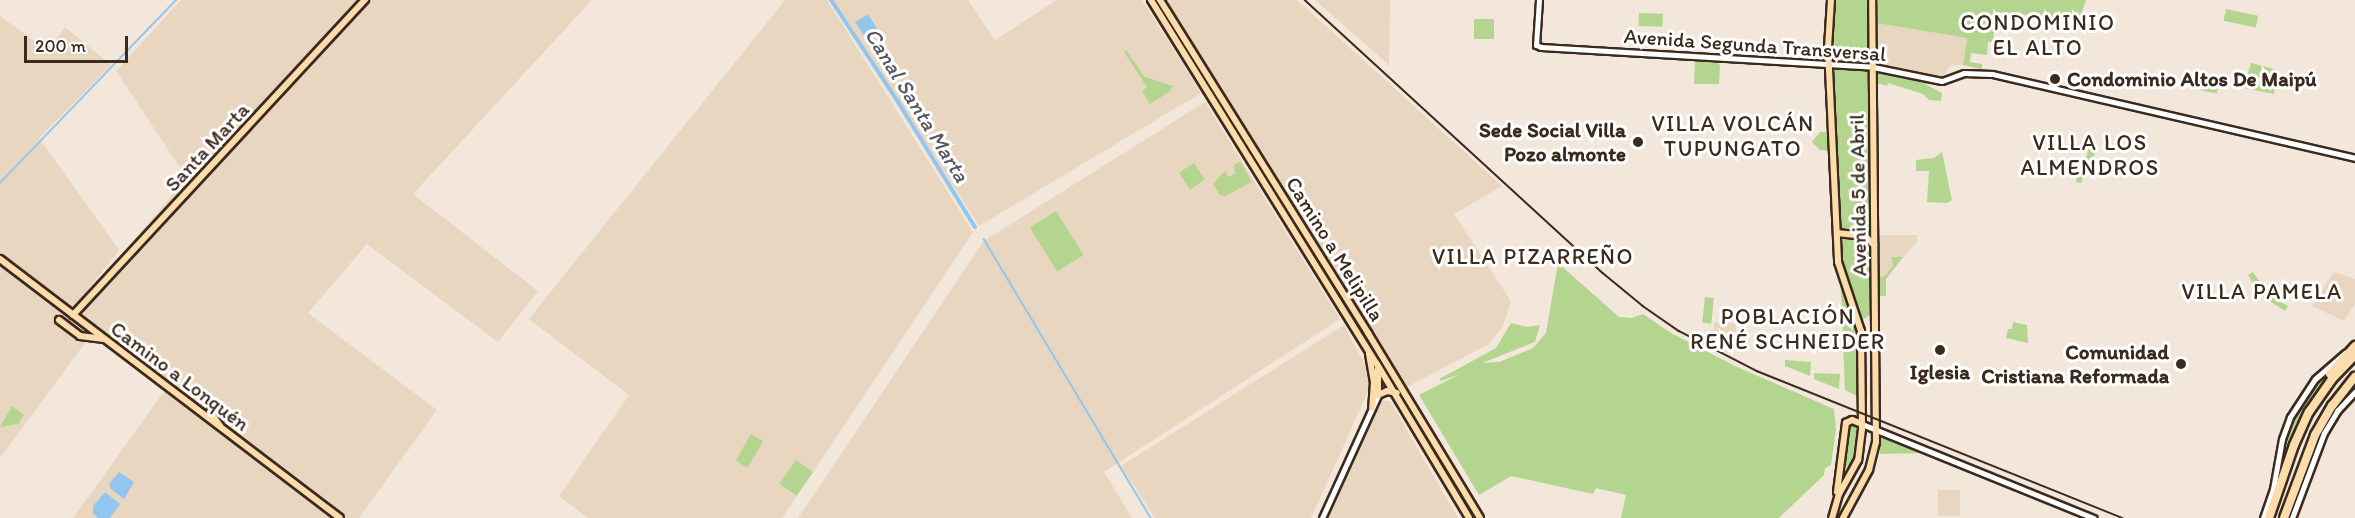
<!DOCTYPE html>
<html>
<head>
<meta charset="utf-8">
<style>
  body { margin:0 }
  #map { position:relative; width:2355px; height:518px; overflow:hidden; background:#f2e7da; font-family:Itim,sans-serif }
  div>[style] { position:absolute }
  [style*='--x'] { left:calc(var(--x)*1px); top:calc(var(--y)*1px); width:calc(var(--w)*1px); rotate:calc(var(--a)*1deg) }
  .built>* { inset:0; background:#e9d6c0; transform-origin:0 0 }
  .green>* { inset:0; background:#b4d58f; transform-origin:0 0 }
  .water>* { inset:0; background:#92c6ef; transform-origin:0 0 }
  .stream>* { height:1.5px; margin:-0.75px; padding:0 0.75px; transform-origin:0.75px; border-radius:0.75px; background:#92c6ef }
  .canal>* { height:4px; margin:-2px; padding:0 2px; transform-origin:2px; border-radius:2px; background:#92c6ef }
  .roads { filter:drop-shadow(2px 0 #3b2a1e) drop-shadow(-2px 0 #3b2a1e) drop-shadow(0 2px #3b2a1e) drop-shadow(0 -2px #3b2a1e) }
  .secondary>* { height:5px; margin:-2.5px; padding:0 2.5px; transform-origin:2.5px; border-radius:2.5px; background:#fff }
  .primary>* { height:6px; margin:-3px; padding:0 3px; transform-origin:3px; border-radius:3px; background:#fddcac }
  .motorway>* { height:8px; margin:-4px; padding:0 4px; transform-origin:4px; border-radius:4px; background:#fddcac }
  .rail>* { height:1.5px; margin:-0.75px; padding:0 0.75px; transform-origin:0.75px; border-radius:0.75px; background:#3b2a1e }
  .dots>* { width:16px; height:16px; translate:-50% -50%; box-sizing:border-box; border:3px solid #fff; border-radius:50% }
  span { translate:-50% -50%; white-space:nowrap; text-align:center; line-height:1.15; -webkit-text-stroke:6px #fff; paint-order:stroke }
  .street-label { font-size:21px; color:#3b2a1e }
  .poi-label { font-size:21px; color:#3b2a1e; font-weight:700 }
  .left { translate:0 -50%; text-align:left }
  .right { translate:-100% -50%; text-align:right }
  .neighbourhood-label { font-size:22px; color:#3b2a1e; letter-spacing:1.5px }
  .water-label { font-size:22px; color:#55595d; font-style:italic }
  .scale { position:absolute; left:24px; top:36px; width:104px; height:27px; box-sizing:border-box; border:3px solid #3b2a1e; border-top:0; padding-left:8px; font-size:18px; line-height:21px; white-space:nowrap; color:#3b2a1e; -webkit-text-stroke:4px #fff; paint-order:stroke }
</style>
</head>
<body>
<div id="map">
  <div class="built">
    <div style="clip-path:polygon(181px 0,592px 0,413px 194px,538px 291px,498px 342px,367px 244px,308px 313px,437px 410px,359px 518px,73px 518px,171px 382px,74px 310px,187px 178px,116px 71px)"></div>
    <div style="clip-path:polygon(785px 0,827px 0,973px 232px,782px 518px,588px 518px,559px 496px,629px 395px,529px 319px)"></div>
    <div style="clip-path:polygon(833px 0,968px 0,995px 40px,1057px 0,1142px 0,1201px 93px,979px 226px)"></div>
    <div style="clip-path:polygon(1164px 0,1297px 0,1502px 186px,1454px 214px,1511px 301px,1503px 326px,1489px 344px,1405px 388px)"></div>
    <div style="clip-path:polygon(1315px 0,1390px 0,1389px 65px)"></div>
    <div style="clip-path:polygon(0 16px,48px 51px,65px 27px,111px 65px,39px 138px,119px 250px,68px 315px,91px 335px,0 458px)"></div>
    <div style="clip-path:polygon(1876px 23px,1967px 38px,1963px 65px,1953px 65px,1947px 69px,1945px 78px,1877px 65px)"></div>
    <div style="clip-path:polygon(1205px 102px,1340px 319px,1104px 472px,1132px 518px,798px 518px,984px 241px)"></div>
    <div style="clip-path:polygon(1878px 235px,1917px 235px,1917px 242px,1886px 277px,1878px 277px)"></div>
    <div style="clip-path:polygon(2334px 272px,2355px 279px,2355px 304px,2344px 321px,2312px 306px)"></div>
    <div style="clip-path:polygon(1714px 322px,1736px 323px,1736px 344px,1714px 333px)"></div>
    <div style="clip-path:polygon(1344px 325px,1370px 374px,1370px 387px,1311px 518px,1155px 518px,1121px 466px)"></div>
    <div style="clip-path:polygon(1379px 401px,1390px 401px,1458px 518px,1327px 518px)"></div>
    <div style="left:1938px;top:490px;width:22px;height:26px"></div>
  </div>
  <div class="green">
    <div style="clip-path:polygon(1833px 0,1870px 0,1873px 174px,1871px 314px,1857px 324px,1859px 397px,1845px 390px,1831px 43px)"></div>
    <div style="clip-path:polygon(1875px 0,2086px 0,2079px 21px,1996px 12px,1993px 42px,1988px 42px,1987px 55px,1971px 53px,1970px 62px,1982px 64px,1982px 69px,1963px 65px,1967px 38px,1876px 23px)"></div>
    <div style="left:2226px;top:9px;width:33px;height:12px;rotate:12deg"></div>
    <div style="left:1639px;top:13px;width:24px;height:13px;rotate:2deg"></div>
    <div style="left:1474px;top:19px;width:20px;height:20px"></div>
    <div style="clip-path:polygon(1126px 50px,1145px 77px,1173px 86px,1169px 92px,1150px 104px,1142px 91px,1147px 87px,1124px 52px)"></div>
    <div style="clip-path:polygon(1695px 60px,1717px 61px,1720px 66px,1719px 84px,1694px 84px)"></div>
    <div style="clip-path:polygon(2251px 63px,2278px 70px,2274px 94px,2244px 88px)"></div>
    <div style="clip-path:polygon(1877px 72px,1926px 81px,1927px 85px,1942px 93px,1941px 101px,1929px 100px,1923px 94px,1888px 83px,1887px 86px,1877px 83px)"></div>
    <div style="left:2205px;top:76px;width:15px;height:15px;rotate:11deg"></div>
    <div style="clip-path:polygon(1820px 132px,1831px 132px,1831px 151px,1820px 150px,1812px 142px)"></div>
    <div style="clip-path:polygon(2089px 147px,2097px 149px,2081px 183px,2076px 182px,2079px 164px,2084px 166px)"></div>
    <div style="clip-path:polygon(1942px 152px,1952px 200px,1947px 203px,1927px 202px,1929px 171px,1916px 171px,1916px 160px,1934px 158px)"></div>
    <div style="clip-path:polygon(1240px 161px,1252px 182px,1225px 196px,1220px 195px,1213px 184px,1225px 171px,1229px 177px,1236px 173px,1233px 166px)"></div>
    <div style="left:1194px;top:163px;width:20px;height:18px;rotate:57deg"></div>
    <div style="left:1056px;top:211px;width:52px;height:31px;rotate:58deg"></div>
    <div style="clip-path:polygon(1891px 257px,1903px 257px,1886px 279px,1886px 296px,1878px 296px,1879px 277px,1884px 277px,1893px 266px)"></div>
    <div style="clip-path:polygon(1558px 263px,1619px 317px,1632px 318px,1643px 314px,1671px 333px,1737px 367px,1834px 409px,1836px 429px,1831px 465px,1825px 468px,1824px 475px,1779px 518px,1621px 518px,1626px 495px,1596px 488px,1593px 494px,1511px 476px,1479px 495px,1419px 395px,1460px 374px,1441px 381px,1439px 379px,1496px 348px,1511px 323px,1527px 327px,1540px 325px,1535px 342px,1482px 363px,1499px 362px,1533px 348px,1546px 333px)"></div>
    <div style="clip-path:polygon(2253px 272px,2271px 297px,2288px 306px,2285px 311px,2260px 295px,2248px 275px)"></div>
    <div style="left:1705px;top:297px;width:9px;height:26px;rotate:6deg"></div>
    <div style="clip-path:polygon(2013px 322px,2027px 325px,2028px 343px,2006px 338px,2008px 329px,2012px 329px)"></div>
    <div style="clip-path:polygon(1785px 360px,1811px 362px,1810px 376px,1785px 366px)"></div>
    <div style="clip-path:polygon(2328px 371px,2296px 424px,2275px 488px,2283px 441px,2295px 411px,2320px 375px)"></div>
    <div style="clip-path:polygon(1814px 373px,1840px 374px,1839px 389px,1814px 379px)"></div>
    <div style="clip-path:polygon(12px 406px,24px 415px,18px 424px,0 427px)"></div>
    <div style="clip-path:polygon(1852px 424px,1859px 427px,1859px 438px,1854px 460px,1849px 468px,1844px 464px,1848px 429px)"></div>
    <div style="left:751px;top:434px;width:14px;height:31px;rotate:30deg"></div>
    <div style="clip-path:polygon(1879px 435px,1925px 453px,1880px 454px)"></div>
    <div style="left:796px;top:460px;width:21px;height:29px;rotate:35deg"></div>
  </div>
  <div class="water">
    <div style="left:868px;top:14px;width:19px;height:15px;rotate:58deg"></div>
    <div style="clip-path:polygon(119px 472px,134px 482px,124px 499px,111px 489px,109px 484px)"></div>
    <div style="clip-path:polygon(105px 492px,120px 504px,110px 518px,98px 518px,93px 514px,93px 506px)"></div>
  </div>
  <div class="stream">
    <div style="--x:0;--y:183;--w:254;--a:-46.1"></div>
    <div style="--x:984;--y:239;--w:325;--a:59.1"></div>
  </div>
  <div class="canal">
    <div style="--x:831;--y:0;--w:122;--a:56.7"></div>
    <div style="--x:898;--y:102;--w:147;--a:58.4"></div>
  </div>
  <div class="roads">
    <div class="secondary">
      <div style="--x:1539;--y:0;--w:45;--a:93.8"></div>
      <div style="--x:1536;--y:45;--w:5;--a:22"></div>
      <div style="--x:1541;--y:47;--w:333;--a:3.4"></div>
      <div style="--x:1873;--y:67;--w:70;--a:11.5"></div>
      <div style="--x:1942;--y:81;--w:23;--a:-20"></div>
      <div style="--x:1964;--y:73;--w:28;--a:2"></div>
      <div style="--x:1992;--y:74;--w:373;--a:13"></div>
      <div style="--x:1862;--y:424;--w:250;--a:22.1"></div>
      <div style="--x:1322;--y:518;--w:135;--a:-65.5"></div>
      <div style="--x:2263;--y:518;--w:31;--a:-71"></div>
      <div style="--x:2273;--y:489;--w:51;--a:-79.8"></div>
      <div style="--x:2282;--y:439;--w:23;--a:-70"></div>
      <div style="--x:2290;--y:417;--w:45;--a:-56.7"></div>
      <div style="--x:2315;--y:379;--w:40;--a:-41"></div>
      <div style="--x:2292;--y:518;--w:91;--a:-69.4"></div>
      <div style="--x:2324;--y:433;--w:26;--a:-59"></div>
      <div style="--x:2337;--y:411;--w:26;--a:-47"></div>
    </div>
    <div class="primary">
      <div style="--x:1151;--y:0;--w:428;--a:58.2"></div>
      <div style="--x:1377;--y:364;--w:179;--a:59.1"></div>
      <div style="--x:1160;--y:0;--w:393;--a:58"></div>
      <div style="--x:1368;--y:333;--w:216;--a:58.8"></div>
      <div style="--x:1831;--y:0;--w:48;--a:93.6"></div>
      <div style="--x:1828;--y:48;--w:214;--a:87.3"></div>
      <div style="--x:1838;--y:262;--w:73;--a:71.6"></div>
      <div style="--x:1861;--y:331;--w:98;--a:89.4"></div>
      <div style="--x:1862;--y:429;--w:31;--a:97"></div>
      <div style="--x:1858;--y:460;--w:39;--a:119"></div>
      <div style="--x:1839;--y:494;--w:25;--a:106"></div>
      <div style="--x:1837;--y:233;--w:28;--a:6"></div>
      <div style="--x:1865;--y:236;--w:13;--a:45"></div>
      <div style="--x:0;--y:259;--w:427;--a:37.3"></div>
      <div style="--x:73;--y:315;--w:430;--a:-47.2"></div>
      <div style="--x:59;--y:320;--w:26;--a:37"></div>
      <div style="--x:80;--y:336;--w:24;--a:7"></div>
      <div style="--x:1369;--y:354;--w:28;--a:80"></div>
      <div style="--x:1374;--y:382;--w:26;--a:94"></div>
      <div style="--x:1378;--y:395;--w:26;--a:-90"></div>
      <div style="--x:1378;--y:395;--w:10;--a:-24"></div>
      <div style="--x:1387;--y:391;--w:10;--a:11"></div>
      <div style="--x:210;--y:412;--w:17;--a:54"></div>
      <div style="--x:1837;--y:492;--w:70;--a:-82.6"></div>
      <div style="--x:1846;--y:423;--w:7;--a:-27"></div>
      <div style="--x:1852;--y:420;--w:11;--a:22"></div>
      <div style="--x:1843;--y:518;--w:55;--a:-61.6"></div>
      <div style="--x:1869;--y:470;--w:29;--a:-76"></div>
      <div style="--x:1876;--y:442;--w:442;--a:-90.5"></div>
    </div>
    <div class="motorway">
      <div style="--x:2330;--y:374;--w:38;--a:-48"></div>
      <div style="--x:2269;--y:518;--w:77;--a:-71.1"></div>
      <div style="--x:2294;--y:445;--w:36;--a:-66"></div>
      <div style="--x:2309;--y:412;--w:40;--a:-55.1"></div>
      <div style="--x:2332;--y:379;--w:33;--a:-46"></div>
      <div style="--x:2284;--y:518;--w:89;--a:-69.5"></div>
      <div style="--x:2315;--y:435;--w:34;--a:-60"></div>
      <div style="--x:2332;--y:406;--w:37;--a:-52"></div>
    </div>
  </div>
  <div class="rail">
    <div style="--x:1305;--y:0;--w:404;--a:42.5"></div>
    <div style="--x:1603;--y:273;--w:52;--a:39.5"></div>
    <div style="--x:1643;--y:306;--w:44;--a:34.8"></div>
    <div style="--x:1679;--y:331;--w:88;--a:27.1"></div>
    <div style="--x:1757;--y:371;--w:394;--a:21.9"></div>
  </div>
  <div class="dots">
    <div style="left:2055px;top:79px;background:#3b2a1e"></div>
    <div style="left:1638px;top:142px;background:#3b2a1e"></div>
    <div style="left:1940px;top:350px;background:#3b2a1e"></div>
    <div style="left:2181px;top:364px;background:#3b2a1e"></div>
  </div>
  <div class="street-label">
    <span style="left:1755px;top:45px;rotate:4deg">Avenida Segunda Transversal</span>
    <span style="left:207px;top:147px;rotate:-47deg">Santa Marta</span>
    <span style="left:1858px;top:195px;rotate:-91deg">Avenida 5 de Abril</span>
    <span style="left:1335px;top:249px;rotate:58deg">Camino a Melipilla</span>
    <span style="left:180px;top:376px;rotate:37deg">Camino a Lonquén</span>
  </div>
  <div class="poi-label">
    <span class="left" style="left:2067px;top:79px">Condominio Altos De Maipú</span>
    <span class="right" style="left:1626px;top:142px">Sede Social Villa<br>Pozo almonte</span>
    <span class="right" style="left:2169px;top:364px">Comunidad<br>Cristiana Reformada</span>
    <span style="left:1940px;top:372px">Iglesia</span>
  </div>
  <div class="neighbourhood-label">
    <span style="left:2038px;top:35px">CONDOMINIO<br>EL ALTO</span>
    <span style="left:1733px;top:136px">VILLA VOLCÁN<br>TUPUNGATO</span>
    <span style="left:2090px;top:155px">VILLA LOS<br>ALMENDROS</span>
    <span style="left:1533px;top:257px">VILLA PIZARREÑO</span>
    <span style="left:2262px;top:292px">VILLA PAMELA</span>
    <span style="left:1788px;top:329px">POBLACIÓN<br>RENÉ SCHNEIDER</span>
  </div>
  <div class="water-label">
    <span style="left:917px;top:105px;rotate:58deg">Canal Santa Marta</span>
  </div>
  <div class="scale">200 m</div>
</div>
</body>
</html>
